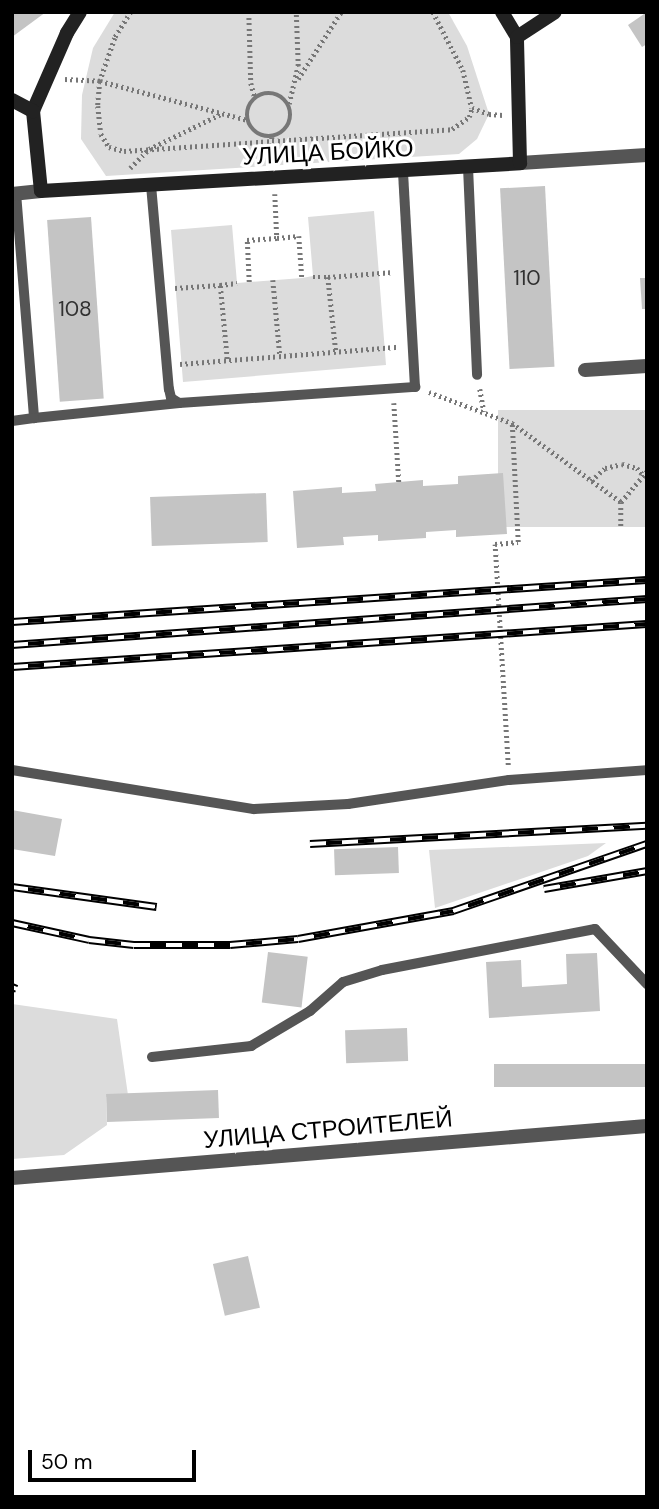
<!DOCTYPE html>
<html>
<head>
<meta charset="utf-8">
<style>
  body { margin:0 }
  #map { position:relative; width:659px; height:1509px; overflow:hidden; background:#fff; font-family:"DM Sans",sans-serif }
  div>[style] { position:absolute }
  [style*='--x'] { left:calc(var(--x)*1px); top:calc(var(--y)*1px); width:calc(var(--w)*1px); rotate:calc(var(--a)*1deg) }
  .green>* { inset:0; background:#dcdcdc; transform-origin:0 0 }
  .building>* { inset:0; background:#c4c4c4; transform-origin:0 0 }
  .path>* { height:4.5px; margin-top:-2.25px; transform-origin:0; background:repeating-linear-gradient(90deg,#777 0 2px,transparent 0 5.5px) }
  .path>.ring { margin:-2.25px; padding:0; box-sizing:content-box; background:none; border:4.5px solid #777; border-radius:50% }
  .lane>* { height:10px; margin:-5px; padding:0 5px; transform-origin:5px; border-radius:5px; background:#555 }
  .street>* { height:14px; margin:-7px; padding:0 7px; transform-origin:7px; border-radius:7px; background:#555 }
  .secondary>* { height:14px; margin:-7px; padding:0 7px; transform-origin:7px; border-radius:7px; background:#222 }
  .rail>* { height:8px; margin-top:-4px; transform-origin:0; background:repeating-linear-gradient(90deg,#fff 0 16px,#000 0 32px); box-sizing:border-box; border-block:2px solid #000 }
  span { translate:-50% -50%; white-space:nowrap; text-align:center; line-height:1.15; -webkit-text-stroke:6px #fff; paint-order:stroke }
  .number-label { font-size:21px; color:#313131 }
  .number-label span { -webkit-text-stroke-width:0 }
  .street-label { font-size:24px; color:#000 }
  .frame { position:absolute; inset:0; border:14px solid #000; pointer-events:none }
  .scale { position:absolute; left:28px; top:1450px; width:168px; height:32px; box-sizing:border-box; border:4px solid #000; border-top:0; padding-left:9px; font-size:21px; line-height:24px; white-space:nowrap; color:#000; -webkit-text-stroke:5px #fff; paint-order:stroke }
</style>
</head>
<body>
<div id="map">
  <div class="green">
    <div style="clip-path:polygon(115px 12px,448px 12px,467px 46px,489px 114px,477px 139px,459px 154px,106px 176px,81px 139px,82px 95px,93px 48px)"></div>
    <div style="clip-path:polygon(374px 211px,386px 365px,183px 382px,171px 230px,232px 225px,237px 283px,302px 278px,313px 276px,308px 217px)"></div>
    <div style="left:647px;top:410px;width:117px;height:149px;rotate:90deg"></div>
    <div style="clip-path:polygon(606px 843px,588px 856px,435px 908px,429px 850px)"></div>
    <div style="clip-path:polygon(12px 1004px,117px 1019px,128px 1095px,106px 1097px,107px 1125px,64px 1155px,12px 1159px)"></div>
  </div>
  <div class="building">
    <div style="clip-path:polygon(12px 12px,46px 12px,12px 37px)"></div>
    <div style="clip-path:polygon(647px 12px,647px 44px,642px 47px,628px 25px)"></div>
    <div style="left:545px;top:186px;width:181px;height:45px;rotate:87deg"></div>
    <div style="left:91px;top:217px;width:182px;height:44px;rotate:86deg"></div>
    <div style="clip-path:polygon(640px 278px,647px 278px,647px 309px,642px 309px)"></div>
    <div style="clip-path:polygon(503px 473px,507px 534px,456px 537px,456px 530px,426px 532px,426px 538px,378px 541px,378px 535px,343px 537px,344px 545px,297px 548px,293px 491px,342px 487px,342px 493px,376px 491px,375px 484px,423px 480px,423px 486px,458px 484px,458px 476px)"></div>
    <div style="left:266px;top:493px;width:49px;height:116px;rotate:88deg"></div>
    <div style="clip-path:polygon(12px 810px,62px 819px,55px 856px,12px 849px)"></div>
    <div style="left:398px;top:847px;width:26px;height:64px;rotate:88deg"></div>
    <div style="left:268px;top:952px;width:40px;height:51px;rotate:7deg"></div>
    <div style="clip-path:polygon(597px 953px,600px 1011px,489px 1018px,486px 962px,521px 960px,522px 987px,567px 984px,566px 954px)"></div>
    <div style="left:407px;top:1028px;width:33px;height:62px;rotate:88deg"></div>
    <div style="left:647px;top:1064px;width:23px;height:153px;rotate:90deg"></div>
    <div style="left:218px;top:1090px;width:28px;height:112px;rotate:88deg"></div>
    <div style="left:248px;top:1256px;width:53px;height:36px;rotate:77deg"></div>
  </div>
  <div class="path">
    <div style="--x:131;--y:12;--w:31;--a:122"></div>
    <div style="--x:115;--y:38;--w:46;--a:109.2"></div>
    <div style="--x:100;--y:81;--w:25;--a:95"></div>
    <div style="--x:98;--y:106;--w:28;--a:84"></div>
    <div style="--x:101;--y:134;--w:15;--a:58"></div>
    <div style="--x:109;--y:147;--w:16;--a:15"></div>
    <div style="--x:124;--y:151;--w:329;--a:-3.8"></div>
    <div style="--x:452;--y:129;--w:21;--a:-35"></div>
    <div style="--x:469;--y:117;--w:9;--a:-72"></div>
    <div style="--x:472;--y:108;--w:18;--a:19"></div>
    <div style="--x:489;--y:114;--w:14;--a:4"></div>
    <div style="--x:249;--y:12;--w:71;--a:88.4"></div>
    <div style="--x:251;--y:83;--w:16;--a:75"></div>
    <div style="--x:433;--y:12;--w:65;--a:62.7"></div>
    <div style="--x:463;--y:70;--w:39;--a:77"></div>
    <div style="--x:65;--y:79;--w:35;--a:3"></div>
    <div style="--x:100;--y:81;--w:153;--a:14.8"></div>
    <div style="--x:298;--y:79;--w:80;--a:-57.3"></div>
    <div class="ring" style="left:247px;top:93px;width:39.5px;height:39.5px"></div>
    <div style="--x:289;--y:104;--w:39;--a:-77"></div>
    <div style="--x:298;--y:66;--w:54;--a:-92.1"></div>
    <div style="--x:272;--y:137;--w:24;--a:88"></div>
    <div style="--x:130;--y:168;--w:27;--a:-45"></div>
    <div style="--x:149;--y:149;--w:80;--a:-25.9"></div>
    <div style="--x:275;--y:194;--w:44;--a:87.4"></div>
    <div style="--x:277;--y:238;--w:22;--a:-5"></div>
    <div style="--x:299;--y:236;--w:42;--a:85.9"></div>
    <div style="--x:313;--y:277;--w:15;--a:0"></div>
    <div style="--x:328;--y:277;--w:75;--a:83.9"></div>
    <div style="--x:328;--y:277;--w:66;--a:-4.3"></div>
    <div style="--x:273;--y:280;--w:76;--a:84.7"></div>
    <div style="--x:249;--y:282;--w:42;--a:-92.7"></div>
    <div style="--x:247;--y:240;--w:30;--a:-4"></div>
    <div style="--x:175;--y:288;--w:45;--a:-3.8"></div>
    <div style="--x:227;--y:359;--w:74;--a:-95.4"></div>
    <div style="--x:220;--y:285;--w:17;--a:-7"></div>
    <div style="--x:180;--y:364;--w:219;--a:-4.5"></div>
    <div style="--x:480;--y:389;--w:23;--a:80"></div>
    <div style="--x:429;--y:392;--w:89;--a:20.5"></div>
    <div style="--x:512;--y:423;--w:135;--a:35.9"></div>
    <div style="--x:621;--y:502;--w:40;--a:-50"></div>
    <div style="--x:394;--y:403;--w:79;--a:86.4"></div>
    <div style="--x:591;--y:481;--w:19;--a:-43"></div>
    <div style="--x:605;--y:468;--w:17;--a:-13"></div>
    <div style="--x:622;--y:464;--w:16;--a:15"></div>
    <div style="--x:637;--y:468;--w:9;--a:49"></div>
    <div style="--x:621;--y:502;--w:26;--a:90"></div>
    <div style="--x:508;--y:765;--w:221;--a:-93.4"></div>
    <div style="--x:495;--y:544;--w:23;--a:-5"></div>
    <div style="--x:518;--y:542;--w:119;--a:-92.9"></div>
  </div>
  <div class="lane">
    <div style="--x:468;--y:167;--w:208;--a:87.5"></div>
    <div style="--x:151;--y:185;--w:205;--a:85"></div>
    <div style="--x:169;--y:389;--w:9;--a:77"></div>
    <div style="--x:171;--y:398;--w:9;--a:32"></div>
    <div style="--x:179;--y:403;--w:237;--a:-3.9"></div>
    <div style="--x:415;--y:387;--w:217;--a:-93.2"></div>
    <div style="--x:16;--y:193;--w:226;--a:85.4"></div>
    <div style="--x:34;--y:418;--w:146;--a:-5.9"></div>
    <div style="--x:12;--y:421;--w:22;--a:-8"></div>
    <div style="--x:12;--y:770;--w:245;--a:9.2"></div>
    <div style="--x:254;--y:809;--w:94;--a:-3"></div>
    <div style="--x:348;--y:804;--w:163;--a:-8.5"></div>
    <div style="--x:509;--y:780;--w:138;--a:-4.1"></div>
    <div style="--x:152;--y:1057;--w:100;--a:-6.3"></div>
    <div style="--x:251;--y:1046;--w:69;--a:-30.7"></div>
    <div style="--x:310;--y:1011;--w:44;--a:-41.3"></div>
    <div style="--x:343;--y:982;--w:41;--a:-17.1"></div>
    <div style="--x:382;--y:970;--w:217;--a:-10.9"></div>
    <div style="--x:595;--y:929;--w:76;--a:46.6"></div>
  </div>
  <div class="street">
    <div style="--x:520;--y:163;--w:127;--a:-3.6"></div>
    <div style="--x:12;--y:194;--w:29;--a:-6"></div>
    <div style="--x:585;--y:370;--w:62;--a:-3.7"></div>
    <div style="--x:12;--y:1178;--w:637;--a:-4.68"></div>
  </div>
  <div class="secondary">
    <div style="--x:80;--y:12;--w:25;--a:122"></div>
    <div style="--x:67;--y:33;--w:85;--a:113.6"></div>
    <div style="--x:33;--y:111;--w:80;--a:84.3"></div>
    <div style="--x:41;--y:191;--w:480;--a:-3.3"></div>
    <div style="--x:520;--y:163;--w:126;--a:-91.4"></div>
    <div style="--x:517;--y:37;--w:29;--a:-121"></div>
    <div style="--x:517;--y:37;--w:45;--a:-33.3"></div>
    <div style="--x:12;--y:100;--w:24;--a:28"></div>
  </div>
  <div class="rail">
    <div style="--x:12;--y:622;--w:636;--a:-3.78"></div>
    <div style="--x:12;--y:645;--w:637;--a:-4.14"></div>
    <div style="--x:12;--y:667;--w:636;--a:-3.87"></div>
    <div style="--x:310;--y:844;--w:337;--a:-3.1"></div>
    <div style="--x:12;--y:887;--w:146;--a:7.9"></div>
    <div style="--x:544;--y:889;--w:105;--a:-9.9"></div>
    <div style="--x:12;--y:923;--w:79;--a:12.4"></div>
    <div style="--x:89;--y:940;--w:45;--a:6.3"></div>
    <div style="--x:134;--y:945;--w:96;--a:0"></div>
    <div style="--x:230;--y:945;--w:68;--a:-5"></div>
    <div style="--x:298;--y:939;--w:158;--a:-10.2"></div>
    <div style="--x:453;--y:911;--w:205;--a:-19.1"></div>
    <div style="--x:12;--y:987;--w:5;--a:22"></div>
  </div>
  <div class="number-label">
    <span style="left:527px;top:278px">110</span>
    <span style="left:75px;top:309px">108</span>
  </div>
  <div class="street-label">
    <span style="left:328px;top:152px;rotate:-3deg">УЛИЦА БОЙКО</span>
    <span style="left:328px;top:1129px;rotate:-5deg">УЛИЦА СТРОИТЕЛЕЙ</span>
  </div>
  <div class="frame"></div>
  <div class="scale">50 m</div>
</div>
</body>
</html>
